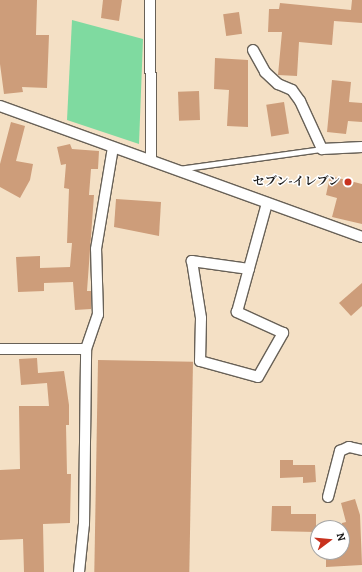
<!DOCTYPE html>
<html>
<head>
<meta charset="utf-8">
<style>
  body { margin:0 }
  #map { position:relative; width:362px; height:572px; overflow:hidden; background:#f4e0c5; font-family:Alegreya,"Noto Serif JP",serif }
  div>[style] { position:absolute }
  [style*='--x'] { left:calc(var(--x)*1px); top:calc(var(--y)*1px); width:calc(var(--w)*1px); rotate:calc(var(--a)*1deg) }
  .green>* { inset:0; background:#7fdaa0 }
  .building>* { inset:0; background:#cd9d7a; transform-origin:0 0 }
  .roads { filter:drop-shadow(1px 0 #686157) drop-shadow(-1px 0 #686157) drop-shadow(0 1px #686157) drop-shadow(0 -1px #686157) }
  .lane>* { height:5px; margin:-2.5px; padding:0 2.5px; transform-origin:2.5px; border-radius:2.5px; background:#fff }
  .street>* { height:10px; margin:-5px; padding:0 5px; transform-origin:5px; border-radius:5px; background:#fff }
  .dots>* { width:11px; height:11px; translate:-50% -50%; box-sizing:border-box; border:2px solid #fff; border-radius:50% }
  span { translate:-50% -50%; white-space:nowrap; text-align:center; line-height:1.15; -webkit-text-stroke:3px #fff; paint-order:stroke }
  .poi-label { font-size:12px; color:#1c1c1c; font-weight:700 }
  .right { translate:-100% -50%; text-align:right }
  .north { position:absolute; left:310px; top:520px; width:40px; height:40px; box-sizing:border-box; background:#fff; border:1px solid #a4a4a4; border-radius:50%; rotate:74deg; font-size:11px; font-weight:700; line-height:16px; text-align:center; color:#1c1c1c }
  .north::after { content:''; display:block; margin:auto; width:14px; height:18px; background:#c8321e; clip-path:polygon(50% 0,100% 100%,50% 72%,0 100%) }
</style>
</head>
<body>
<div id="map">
  <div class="green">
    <div style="clip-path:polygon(72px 20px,143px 39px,139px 144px,67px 120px)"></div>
  </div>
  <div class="building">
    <div style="clip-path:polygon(0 0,37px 0,36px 35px,49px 35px,47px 88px,22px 87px,23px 92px,4px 94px,0 64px)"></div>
    <div style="clip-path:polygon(103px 0,122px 0,119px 21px,101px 18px)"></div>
    <div style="clip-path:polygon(352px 0,362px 0,362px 23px,334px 21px,332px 45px,299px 42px,297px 76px,278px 75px,282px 32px,268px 32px,269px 9px,279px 9px,280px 3px,351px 10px)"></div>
    <div style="left:239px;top:12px;width:22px;height:16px;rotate:82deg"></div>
    <div style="clip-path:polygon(215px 58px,248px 60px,248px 127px,227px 126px,229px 90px,214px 89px)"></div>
    <div style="clip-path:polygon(332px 80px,351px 82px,349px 102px,362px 103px,362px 122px,348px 121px,346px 134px,327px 132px)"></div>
    <div style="left:199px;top:91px;width:29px;height:21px;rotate:88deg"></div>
    <div style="left:284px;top:102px;width:32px;height:18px;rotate:81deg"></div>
    <div style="clip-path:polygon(11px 122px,25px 126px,16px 161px,33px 164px,30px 180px,20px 198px,0 187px,0 164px)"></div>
    <div style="clip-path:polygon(70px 144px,72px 149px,99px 151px,98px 169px,91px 169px,89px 195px,94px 195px,87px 291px,91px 291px,91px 309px,75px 310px,73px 282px,44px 283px,44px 291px,18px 292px,16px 257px,40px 256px,40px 268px,70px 267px,72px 243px,67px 243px,69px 189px,64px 188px,66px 164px,61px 165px,57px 147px)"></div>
    <div style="clip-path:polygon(330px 176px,362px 184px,362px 224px,332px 217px,337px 198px,326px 195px)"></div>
    <div style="clip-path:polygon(116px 199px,161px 202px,159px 236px,114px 227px)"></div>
    <div style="clip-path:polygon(362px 283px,362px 306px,351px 316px,339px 303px)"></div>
    <div style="clip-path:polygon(37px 358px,38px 373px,64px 371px,69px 405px,69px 425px,66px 425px,67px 474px,71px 474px,70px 523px,43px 524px,44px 572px,24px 572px,23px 539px,0 540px,0 470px,20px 469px,19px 406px,49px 406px,47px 383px,21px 385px,19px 359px)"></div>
    <div style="left:98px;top:360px;width:95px;height:212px;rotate:1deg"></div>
    <div style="clip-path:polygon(280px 460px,293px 460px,293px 465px,315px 465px,316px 482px,303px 483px,303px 477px,280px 478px)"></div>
    <div style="clip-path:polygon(355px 499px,360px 515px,362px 565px,326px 567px,326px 552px,342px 552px,342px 523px,346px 522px,341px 503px)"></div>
    <div style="clip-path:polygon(272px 506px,291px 506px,291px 514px,316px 514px,316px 532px,271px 531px)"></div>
  </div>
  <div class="roads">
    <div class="lane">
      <div style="--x:179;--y:169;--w:144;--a:-8"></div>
    </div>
    <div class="street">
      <div style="--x:150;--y:0;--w:159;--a:89.6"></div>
      <div style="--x:253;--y:50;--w:25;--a:61"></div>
      <div style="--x:265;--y:72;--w:18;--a:43"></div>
      <div style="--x:278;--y:84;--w:15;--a:23"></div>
      <div style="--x:292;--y:90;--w:14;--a:54"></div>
      <div style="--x:300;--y:101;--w:53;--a:65.4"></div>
      <div style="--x:322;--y:149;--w:40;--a:-2.9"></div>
      <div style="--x:0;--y:106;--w:385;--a:19.9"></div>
      <div style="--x:249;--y:269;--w:58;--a:-172"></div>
      <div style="--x:192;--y:261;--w:58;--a:81"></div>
      <div style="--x:201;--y:318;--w:43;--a:91.3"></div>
      <div style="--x:200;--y:361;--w:60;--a:15.4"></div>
      <div style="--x:258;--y:377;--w:51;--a:-60.4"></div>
      <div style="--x:283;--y:333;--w:51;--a:-155.5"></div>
      <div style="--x:237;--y:312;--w:113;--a:-74.6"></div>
      <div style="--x:0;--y:349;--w:86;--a:0"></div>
      <div style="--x:328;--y:497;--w:48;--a:-75.4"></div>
      <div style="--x:340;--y:451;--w:10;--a:-24"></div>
      <div style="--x:349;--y:447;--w:13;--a:13"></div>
      <div style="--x:79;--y:572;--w:48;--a:-84.1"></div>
      <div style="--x:84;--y:524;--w:175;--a:-89.3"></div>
      <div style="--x:86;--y:349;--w:36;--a:-71"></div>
      <div style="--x:98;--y:315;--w:66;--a:-91.7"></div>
      <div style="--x:96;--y:249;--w:103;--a:-80.5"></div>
    </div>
  </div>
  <div class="dots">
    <div style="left:348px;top:182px;background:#c8321e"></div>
  </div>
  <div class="poi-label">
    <span class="right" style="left:340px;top:182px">セブン-イレブン</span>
  </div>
  <div class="north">N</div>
</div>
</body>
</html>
